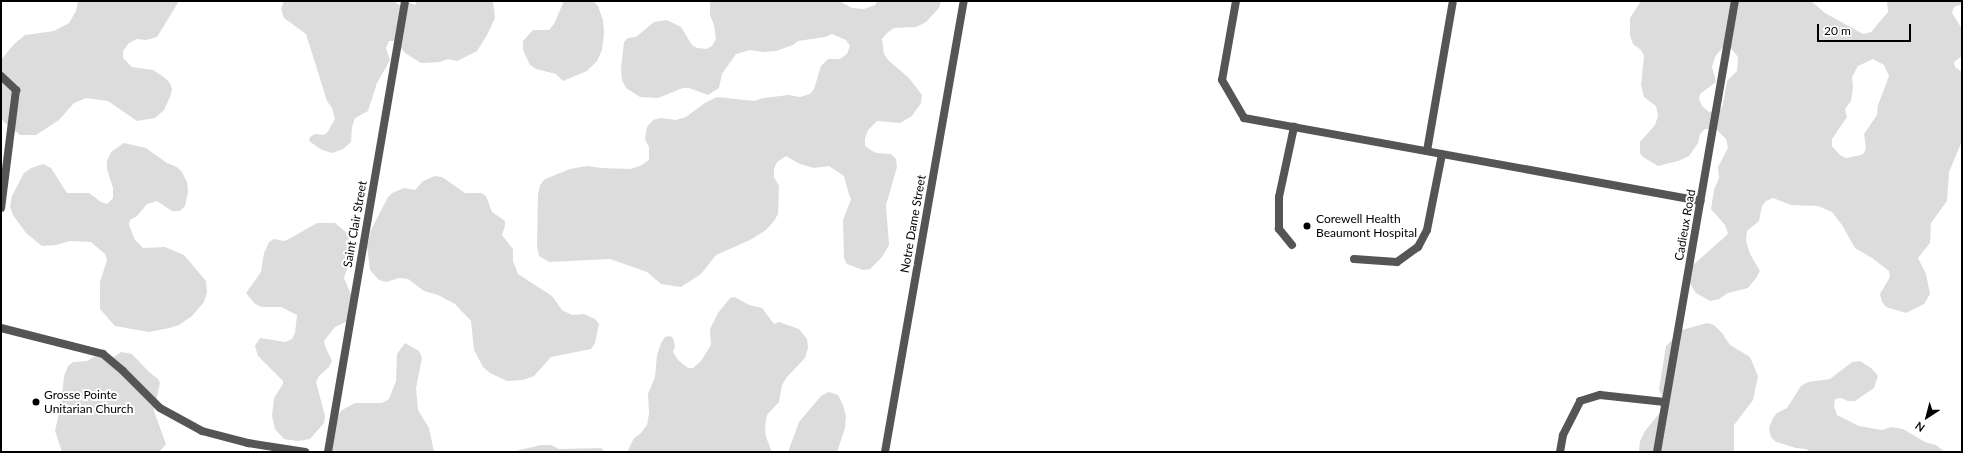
<!DOCTYPE html>
<html>
<head>
<meta charset="utf-8">
<style>
  body { margin:0 }
  #map { position:relative; width:1963px; height:453px; overflow:hidden; background:#fff; font-family:Lato,sans-serif }
  div>[style] { position:absolute }
  [style*='--x'] { left:calc(var(--x)*1px); top:calc(var(--y)*1px); width:calc(var(--w)*1px); rotate:calc(var(--a)*1deg) }
  .green>* { inset:0; background:#dcdcdc }
  .service>* { height:8px; margin:-4px; padding:0 4px; transform-origin:4px; border-radius:4px; background:#555 }
  .minor>* { height:8px; margin:-4px; padding:0 4px; transform-origin:4px; border-radius:4px; background:#555 }
  .tertiary>* { height:8px; margin:-4px; padding:0 4px; transform-origin:4px; border-radius:4px; background:#555 }
  .dots>* { width:11px; height:11px; translate:-50% -50%; box-sizing:border-box; border:2px solid #fff; border-radius:50% }
  span { translate:-50% -50%; white-space:nowrap; text-align:center; line-height:1.15; -webkit-text-stroke:4px #fff; paint-order:stroke }
  .poi-label { font-size:12px; color:#000 }
  .left { translate:0 -50%; text-align:left }
  .street-label { font-size:12px; color:#000 }
  .frame { position:absolute; inset:0; border:2px solid #000; pointer-events:none }
  .north { position:absolute; left:1907px; top:397px; width:40px; height:40px; -webkit-text-stroke:3px #fff; paint-order:stroke; rotate:216deg; font-size:11px; font-weight:700; line-height:16px; text-align:center; color:#000 }
  .north::after { content:''; display:block; margin:auto; width:14px; height:18px; background:#000; clip-path:polygon(50% 0,100% 100%,50% 72%,0 100%) }
  .scale { position:absolute; left:1817px; top:24px; width:94px; height:18px; box-sizing:border-box; border:2px solid #000; border-top:0; padding-left:5px; font-size:12px; line-height:14px; white-space:nowrap; color:#000; -webkit-text-stroke:3px #fff; paint-order:stroke }
</style>
</head>
<body>
<div id="map">
  <div class="green">
    <div style="clip-path:polygon(78px 1px,179px 1px,157px 37px,146px 40px,137px 39px,129px 43px,123px 51px,123px 58px,132px 67px,153px 70px,165px 78px,170px 83px,172px 89px,170px 97px,164px 110px,155px 118px,137px 121px,108px 101px,86px 98px,74px 103px,59px 120px,36px 135px,20px 135px,4px 122px,1px 117px,1px 60px,14px 44px,25px 35px,54px 31px,69px 23px,76px 11px)"></div>
    <div style="clip-path:polygon(284px 1px,393px 1px,401px 6px,410px 3px,415px 5px,417px 1px,493px 1px,495px 18px,487px 35px,477px 51px,457px 61px,448px 59px,440px 62px,421px 63px,405px 53px,396px 41px,389px 41px,386px 48px,390px 60px,377px 83px,368px 111px,355px 118px,352px 127px,351px 142px,343px 149px,332px 153px,322px 150px,309px 141px,310px 137px,315px 134px,323px 135px,327px 133px,335px 119px,332px 108px,327px 101px,306px 34px,284px 18px,281px 9px)"></div>
    <div style="clip-path:polygon(564px 1px,594px 2px,598px 6px,603px 20px,604px 33px,602px 50px,597px 61px,587px 71px,563px 81px,556px 74px,536px 69px,530px 65px,523px 50px,523px 41px,533px 30px,549px 30px,554px 24px)"></div>
    <div style="clip-path:polygon(710px 1px,839px 1px,852px 8px,864px 9px,875px 5px,878px 1px,941px 1px,939px 8px,926px 22px,916px 27px,894px 28px,887px 33px,882px 39px,884px 54px,888px 60px,909px 78px,922px 95px,921px 103px,912px 116px,900px 123px,877px 121px,868px 130px,865px 139px,865px 146px,871px 150px,876px 153px,891px 154px,896px 159px,897px 167px,886px 205px,889px 245px,882px 257px,870px 269px,863px 270px,847px 264px,844px 258px,843px 220px,851px 199px,849px 195px,844px 176px,829px 166px,814px 168px,800px 164px,786px 156px,777px 162px,774px 169px,774px 177px,779px 186px,778px 214px,774px 221px,766px 230px,750px 240px,716px 255px,701px 274px,681px 287px,661px 284px,647px 272px,610px 259px,549px 262px,539px 256px,537px 246px,538px 195px,540px 185px,545px 179px,570px 169px,587px 166px,601px 168px,631px 169px,642px 165px,649px 160px,649px 147px,645px 139px,647px 127px,653px 120px,661px 118px,676px 120px,686px 117px,705px 103px,717px 97px,754px 101px,763px 98px,789px 95px,800px 97px,810px 94px,814px 89px,821px 66px,828px 59px,840px 59px,847px 54px,850px 46px,846px 40px,832px 34px,825px 37px,798px 41px,793px 45px,776px 51px,763px 52px,750px 50px,736px 54px,722px 74px,719px 88px,708px 95px,689px 88px,683px 88px,658px 98px,640px 97px,626px 88px,622px 80px,621px 68px,624px 42px,628px 38px,636px 37px,654px 22px,667px 20px,681px 27px,692px 45px,697px 48px,706px 49px,712px 46px,716px 39px,714px 25px,710px 15px)"></div>
    <div style="clip-path:polygon(evenodd,1641px 1px,1811px 1px,1825px 13px,1863px 34px,1871px 32px,1888px 12px,1887px 1px,1962px 1px,1962px 4px,1954px 7px,1952px 13px,1962px 29px,1962px 56px,1954px 62px,1955px 67px,1962px 72px,1962px 141px,1949px 172px,1947px 201px,1931px 223px,1930px 243px,1918px 258px,1926px 274px,1930px 294px,1924px 304px,1906px 313px,1886px 307px,1882px 302px,1880px 294px,1890px 277px,1889px 271px,1872px 258px,1855px 248px,1842px 225px,1832px 212px,1818px 206px,1791px 205px,1773px 198px,1766px 201px,1762px 206px,1759px 221px,1747px 231px,1746px 241px,1750px 254px,1760px 271px,1756px 278px,1748px 288px,1728px 293px,1719px 299px,1710px 301px,1696px 293px,1689px 282px,1693px 265px,1728px 234px,1725px 225px,1711px 209px,1714px 190px,1719px 178px,1718px 167px,1728px 148px,1726px 139px,1716px 129px,1705px 129px,1700px 134px,1698px 143px,1689px 156px,1678px 161px,1658px 166px,1643px 157px,1640px 153px,1640px 142px,1655px 125px,1658px 116px,1656px 106px,1644px 97px,1641px 85px,1644px 56px,1641px 50px,1633px 44px,1630px 35px,1630px 18px,1641px 1px,1730px 47px,1738px 57px,1737px 71px,1727px 81px,1723px 104px,1721px 109px,1709px 112px,1702px 106px,1699px 99px,1700px 94px,1716px 82px,1712px 67px,1715px 57px,1722px 48px,1730px 47px,1641px 1px,1873px 59px,1884px 65px,1889px 76px,1878px 105px,1877px 115px,1864px 134px,1866px 148px,1864px 153px,1861px 155px,1846px 158px,1840px 155px,1832px 146px,1832px 139px,1847px 117px,1845px 109px,1851px 101px,1853px 87px,1852px 77px,1858px 66px,1873px 59px)"></div>
    <div style="clip-path:polygon(124px 143px,146px 148px,167px 163px,177px 167px,182px 172px,187px 182px,188px 192px,185px 206px,180px 211px,172px 211px,157px 201px,147px 204px,137px 216px,130px 220px,129px 225px,135px 240px,143px 248px,165px 247px,184px 255px,206px 281px,207px 292px,204px 302px,192px 316px,179px 325px,169px 328px,149px 332px,115px 326px,100px 309px,100px 282px,107px 260px,105px 254px,91px 242px,70px 241px,56px 245px,42px 246px,26px 233px,13px 215px,10px 206px,12px 196px,24px 173px,31px 168px,43px 164px,51px 168px,67px 193px,89px 193px,101px 202px,107px 204px,113px 198px,113px 188px,107px 169px,107px 161px,111px 152px)"></div>
    <div style="clip-path:polygon(435px 176px,442px 177px,465px 193px,481px 193px,486px 196px,492px 212px,505px 221px,505px 226px,502px 235px,513px 249px,513px 261px,518px 274px,552px 296px,562px 310px,572px 315px,584px 314px,595px 319px,599px 324px,595px 343px,591px 349px,551px 357px,534px 376px,523px 380px,507px 381px,490px 373px,483px 367px,474px 350px,471px 321px,455px 304px,438px 295px,424px 291px,408px 279px,399px 278px,386px 282px,379px 280px,370px 270px,367px 246px,371px 230px,388px 197px,392px 193px,404px 188px,415px 190px,423px 181px)"></div>
    <div style="clip-path:polygon(317px 223px,335px 223px,348px 234px,352px 249px,350px 260px,344px 278px,352px 297px,350px 320px,335px 327px,324px 341px,325px 346px,332px 361px,329px 367px,319px 376px,316px 382px,325px 416px,324px 423px,310px 439px,298px 441px,284px 439px,275px 429px,272px 416px,274px 398px,283px 384px,283px 381px,258px 356px,255px 346px,260px 338px,285px 342px,292px 339px,295px 333px,297px 315px,281px 307px,262px 307px,255px 304px,246px 293px,261px 272px,264px 253px,269px 242px,274px 239px,284px 241px,289px 239px)"></div>
    <div style="clip-path:polygon(735px 297px,749px 305px,762px 308px,774px 324px,779px 322px,799px 329px,807px 339px,808px 348px,805px 358px,787px 377px,782px 385px,779px 402px,767px 415px,765px 427px,766px 437px,772px 452px,627px 452px,634px 438px,640px 434px,647px 425px,649px 413px,648px 394px,655px 377px,657px 355px,661px 343px,665px 337px,670px 336px,673px 338px,675px 346px,673px 352px,678px 360px,688px 368px,693px 368px,701px 361px,711px 345px,710px 329px,718px 313px,730px 298px)"></div>
    <div style="clip-path:polygon(1707px 323px,1714px 325px,1722px 333px,1730px 345px,1750px 357px,1758px 376px,1753px 400px,1734px 425px,1734px 452px,1639px 452px,1640px 441px,1645px 431px,1662px 410px,1662px 397px,1659px 389px,1666px 346px,1682px 330px)"></div>
    <div style="clip-path:polygon(405px 343px,419px 351px,422px 358px,416px 388px,418px 410px,429px 428px,434px 452px,332px 452px,333px 422px,342px 410px,355px 403px,382px 403px,389px 399px,396px 381px,397px 354px)"></div>
    <div style="clip-path:polygon(121px 352px,132px 354px,149px 372px,158px 379px,160px 383px,154px 411px,166px 444px,159px 452px,62px 452px,55px 431px,61px 404px,64px 376px,68px 366px,73px 362px,87px 361px,97px 355px,114px 357px)"></div>
    <div style="clip-path:polygon(1860px 361px,1871px 368px,1878px 376px,1874px 388px,1855px 401px,1848px 401px,1841px 398px,1835px 399px,1834px 406px,1837px 415px,1859px 426px,1882px 430px,1891px 427px,1903px 429px,1925px 442px,1936px 445px,1945px 452px,1811px 452px,1806px 449px,1796px 448px,1776px 442px,1771px 437px,1769px 428px,1773px 418px,1777px 413px,1787px 408px,1801px 386px,1808px 382px,1830px 379px,1852px 362px)"></div>
    <div style="clip-path:polygon(829px 392px,838px 395px,843px 405px,846px 416px,845px 428px,837px 452px,788px 452px,799px 422px,821px 396px)"></div>
    <div style="clip-path:polygon(541px 445px,551px 445px,559px 449px,601px 448px,605px 452px,511px 452px)"></div>
  </div>
  <div class="service">
    <div style="--x:1236;--y:1;--w:80;--a:100"></div>
    <div style="--x:1222;--y:80;--w:44;--a:59.9"></div>
    <div style="--x:1244;--y:118;--w:464;--a:10.3"></div>
    <div style="--x:1;--y:76;--w:21;--a:43"></div>
    <div style="--x:16;--y:90;--w:119;--a:97.2"></div>
    <div style="--x:1427;--y:151;--w:152;--a:-80.2"></div>
    <div style="--x:1292;--y:245;--w:21;--a:-129"></div>
    <div style="--x:1279;--y:229;--w:32;--a:-90"></div>
    <div style="--x:1279;--y:197;--w:72;--a:-77.9"></div>
    <div style="--x:1354;--y:259;--w:43;--a:4"></div>
    <div style="--x:1397;--y:262;--w:26;--a:-36"></div>
    <div style="--x:1418;--y:247;--w:19;--a:-62"></div>
    <div style="--x:1427;--y:230;--w:77;--a:-78.8"></div>
    <div style="--x:1;--y:328;--w:105;--a:14.3"></div>
    <div style="--x:103;--y:354;--w:26;--a:40"></div>
    <div style="--x:123;--y:371;--w:52;--a:45"></div>
    <div style="--x:160;--y:408;--w:48;--a:28.7"></div>
    <div style="--x:202;--y:431;--w:48;--a:14.6"></div>
    <div style="--x:248;--y:443;--w:58;--a:9"></div>
    <div style="--x:1560;--y:452;--w:17;--a:-80"></div>
    <div style="--x:1563;--y:435;--w:38;--a:-63"></div>
    <div style="--x:1580;--y:401;--w:21;--a:-17"></div>
    <div style="--x:1600;--y:395;--w:65;--a:6.1"></div>
  </div>
  <div class="minor">
    <div style="--x:328;--y:452;--w:458;--a:-80.3"></div>
    <div style="--x:885;--y:452;--w:458;--a:-80.1"></div>
  </div>
  <div class="tertiary">
    <div style="--x:1657;--y:452;--w:458;--a:-80.2"></div>
  </div>
  <div class="dots">
    <div style="left:1307px;top:226px;background:#000"></div>
    <div style="left:36px;top:402px;background:#000"></div>
  </div>
  <div class="poi-label">
    <span class="left" style="left:1316px;top:226px">Corewell Health<br>Beaumont Hospital</span>
    <span class="left" style="left:44px;top:402px">Grosse Pointe<br>Unitarian Church</span>
  </div>
  <div class="street-label">
    <span style="left:355px;top:224px;rotate:-80deg">Saint Clair Street</span>
    <span style="left:913px;top:224px;rotate:-80deg">Notre Dame Street</span>
    <span style="left:1685px;top:225px;rotate:-80deg">Cadieux Road</span>
  </div>
  <div class="frame"></div>
  <div class="north">N</div>
  <div class="scale">20 m</div>
</div>
</body>
</html>
